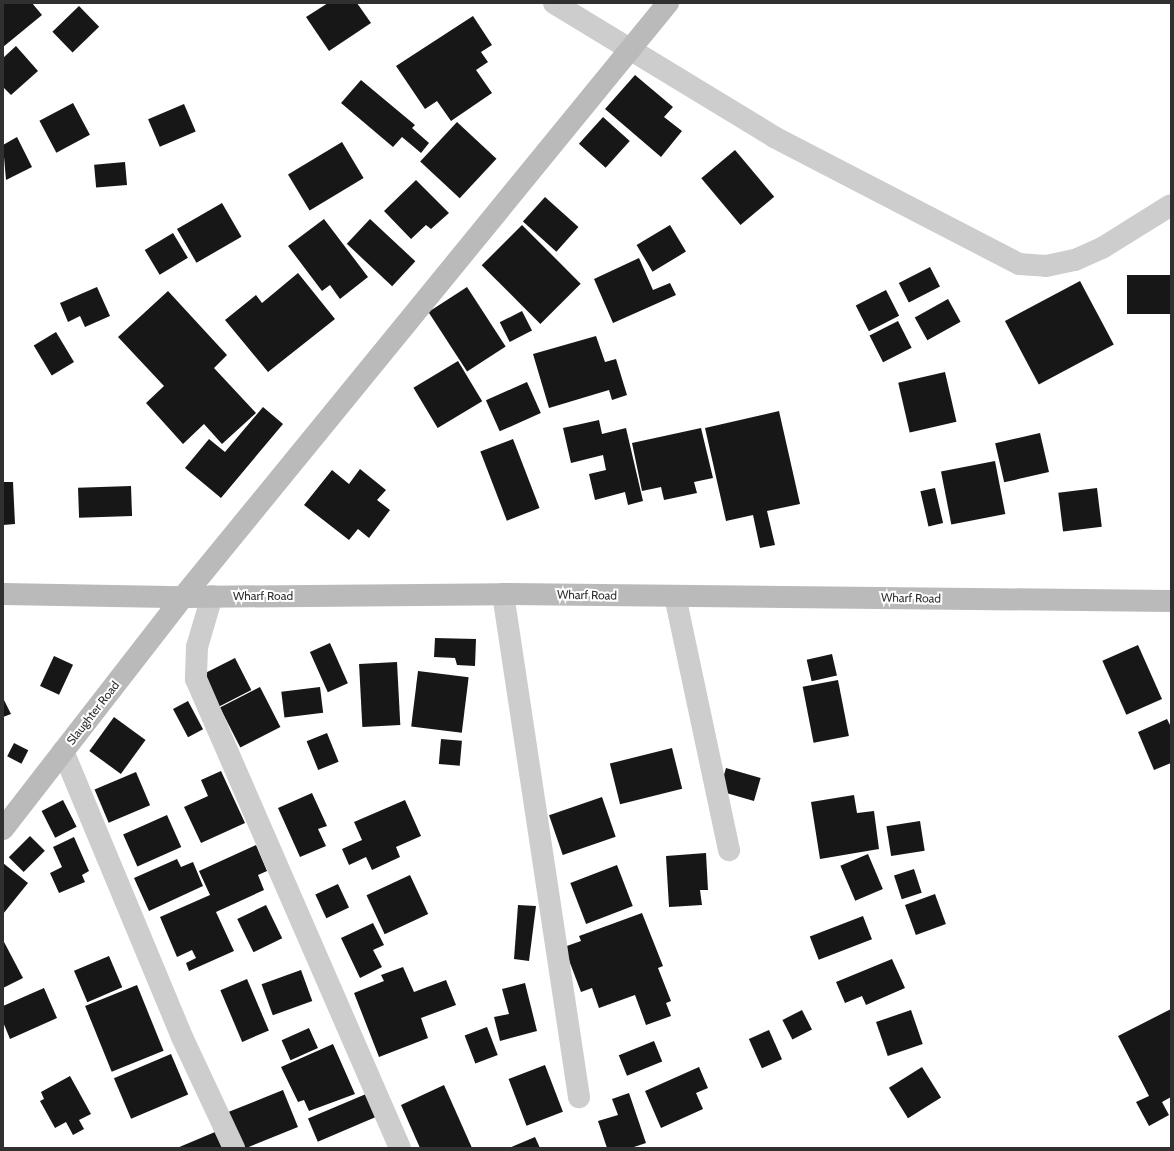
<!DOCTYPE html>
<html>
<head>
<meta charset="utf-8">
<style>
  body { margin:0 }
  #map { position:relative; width:1174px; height:1151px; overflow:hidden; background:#fff; font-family:Cabin,sans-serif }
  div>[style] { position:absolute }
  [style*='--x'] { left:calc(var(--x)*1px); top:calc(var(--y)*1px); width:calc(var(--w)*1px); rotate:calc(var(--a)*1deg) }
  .building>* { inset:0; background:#171717; transform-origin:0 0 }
  .street>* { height:22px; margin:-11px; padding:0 11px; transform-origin:11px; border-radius:11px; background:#cdcdcd }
  .secondary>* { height:22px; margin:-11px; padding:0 11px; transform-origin:11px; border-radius:11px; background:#bababa }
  span { translate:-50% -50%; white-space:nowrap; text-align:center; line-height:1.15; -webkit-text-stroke:4px #fff; paint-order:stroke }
  .street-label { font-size:12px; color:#303030 }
  .frame { position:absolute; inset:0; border:4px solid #303030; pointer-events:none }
</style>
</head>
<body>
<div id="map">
  <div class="building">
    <div style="clip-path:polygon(3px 3px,32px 3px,42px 15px,3px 47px)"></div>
    <div style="clip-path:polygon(328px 3px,357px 3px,371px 23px,329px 51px,306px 17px)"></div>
    <div style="left:79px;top:6px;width:29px;height:37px;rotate:46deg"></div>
    <div style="clip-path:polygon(473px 16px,492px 45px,481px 52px,488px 62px,476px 70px,492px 93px,451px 121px,437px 101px,425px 109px,396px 66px)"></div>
    <div style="clip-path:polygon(16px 46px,38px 71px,11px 95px,3px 87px,3px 58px)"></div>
    <div style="clip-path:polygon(635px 75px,673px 107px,664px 117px,682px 131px,661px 157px,605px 109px)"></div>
    <div style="clip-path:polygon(361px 80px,415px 125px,412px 128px,429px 143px,421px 153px,402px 137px,393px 147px,341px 103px)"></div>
    <div style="left:73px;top:103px;width:36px;height:38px;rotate:62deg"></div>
    <div style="left:184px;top:104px;width:30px;height:39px;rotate:67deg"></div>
    <div style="left:603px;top:117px;width:36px;height:36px;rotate:42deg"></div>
    <div style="left:457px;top:122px;width:54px;height:54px;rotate:43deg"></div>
    <div style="clip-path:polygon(17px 137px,32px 167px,6px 180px,3px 145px)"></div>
    <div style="left:342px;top:142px;width:42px;height:63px;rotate:59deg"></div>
    <div style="left:735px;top:150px;width:61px;height:44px;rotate:50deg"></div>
    <div style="left:125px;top:162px;width:23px;height:31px;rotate:85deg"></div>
    <div style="clip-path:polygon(416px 180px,449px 213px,431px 229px,426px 225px,411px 239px,384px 211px)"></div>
    <div style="left:545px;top:197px;width:45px;height:33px;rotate:42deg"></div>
    <div style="left:222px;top:203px;width:39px;height:52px;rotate:60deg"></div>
    <div style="clip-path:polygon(324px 219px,368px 277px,340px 299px,330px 285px,322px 291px,288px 246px)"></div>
    <div style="left:370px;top:219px;width:62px;height:34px;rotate:43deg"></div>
    <div style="left:522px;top:225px;width:83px;height:57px;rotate:45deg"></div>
    <div style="left:670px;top:225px;width:31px;height:39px;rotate:59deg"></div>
    <div style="left:173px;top:233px;width:29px;height:33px;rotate:59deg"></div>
    <div style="clip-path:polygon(639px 258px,653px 290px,670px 283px,676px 295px,613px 323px,594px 279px)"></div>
    <div style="left:930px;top:267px;width:22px;height:35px;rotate:63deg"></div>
    <div style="clip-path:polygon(298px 273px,335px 319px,268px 372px,225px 320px,256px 295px,262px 303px)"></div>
    <div style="left:1171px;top:275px;width:39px;height:44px;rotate:90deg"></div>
    <div style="left:1080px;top:281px;width:72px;height:85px;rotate:62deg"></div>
    <div style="clip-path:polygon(97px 287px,110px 316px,85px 327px,80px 316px,68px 322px,60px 303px)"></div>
    <div style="left:467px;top:287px;width:71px;height:46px;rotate:57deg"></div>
    <div style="left:886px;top:290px;width:29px;height:34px;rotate:63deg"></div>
    <div style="clip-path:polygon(168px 291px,227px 355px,214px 368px,256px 413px,222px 444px,204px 424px,183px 444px,146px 403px,164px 386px,118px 337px)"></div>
    <div style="left:948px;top:299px;width:26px;height:38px;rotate:61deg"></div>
    <div style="left:522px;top:311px;width:22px;height:25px;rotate:63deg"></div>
    <div style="left:898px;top:321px;width:30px;height:32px;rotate:63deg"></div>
    <div style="left:56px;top:332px;width:35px;height:26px;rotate:59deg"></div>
    <div style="clip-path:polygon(596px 336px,605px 362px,616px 359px,627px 395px,612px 400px,609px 390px,549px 408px,533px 354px)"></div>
    <div style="left:458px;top:361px;width:47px;height:52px;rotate:59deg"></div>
    <div style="left:945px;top:372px;width:51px;height:48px;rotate:77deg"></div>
    <div style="left:527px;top:382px;width:34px;height:45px;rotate:66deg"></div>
    <div style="clip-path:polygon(263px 407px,283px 424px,221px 498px,185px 468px,209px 439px,225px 452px)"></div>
    <div style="clip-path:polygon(779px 411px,800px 504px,767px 511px,775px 545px,760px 548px,753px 515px,726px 521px,705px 428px)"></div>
    <div style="clip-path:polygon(599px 420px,602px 434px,626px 428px,643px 501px,628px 505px,625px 492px,595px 500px,589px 474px,606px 470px,603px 455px,571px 463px,563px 428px)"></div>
    <div style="clip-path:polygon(701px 428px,713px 478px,694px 482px,697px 493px,664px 500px,661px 487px,642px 491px,632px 443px)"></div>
    <div style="left:1040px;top:433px;width:40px;height:46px;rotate:77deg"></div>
    <div style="left:513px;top:439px;width:74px;height:35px;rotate:69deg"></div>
    <div style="left:995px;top:461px;width:54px;height:55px;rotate:79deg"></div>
    <div style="clip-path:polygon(360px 469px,386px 490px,377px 500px,390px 510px,369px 538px,358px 529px,349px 540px,304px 505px,332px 470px,349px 484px)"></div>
    <div style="clip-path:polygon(3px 482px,13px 482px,15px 524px,3px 525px)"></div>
    <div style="left:131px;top:486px;width:30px;height:53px;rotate:88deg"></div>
    <div style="left:935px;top:488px;width:36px;height:15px;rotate:77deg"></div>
    <div style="left:1097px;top:488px;width:39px;height:39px;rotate:83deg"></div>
    <div style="clip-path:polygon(435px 638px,476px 639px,475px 666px,457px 665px,455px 658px,434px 657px)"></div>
    <div style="left:330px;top:643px;width:44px;height:22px;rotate:66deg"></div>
    <div style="left:1138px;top:645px;width:59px;height:39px;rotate:66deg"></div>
    <div style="left:832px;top:654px;width:22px;height:26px;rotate:77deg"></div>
    <div style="left:54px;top:656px;width:21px;height:33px;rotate:25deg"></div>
    <div style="left:235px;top:658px;width:36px;height:41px;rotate:63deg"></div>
    <div style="left:397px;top:662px;width:63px;height:38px;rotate:87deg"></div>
    <div style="left:418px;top:671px;width:51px;height:56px;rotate:7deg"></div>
    <div style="left:838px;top:680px;width:57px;height:36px;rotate:79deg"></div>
    <div style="left:260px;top:687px;width:45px;height:45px;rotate:63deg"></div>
    <div style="left:320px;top:687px;width:26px;height:39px;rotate:83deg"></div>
    <div style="clip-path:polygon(3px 698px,11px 714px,3px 717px)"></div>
    <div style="left:188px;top:701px;width:32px;height:17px;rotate:62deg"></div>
    <div style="left:114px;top:717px;width:39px;height:42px;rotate:36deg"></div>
    <div style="clip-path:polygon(1167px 719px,1171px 727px,1171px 763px,1154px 770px,1138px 732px)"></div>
    <div style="left:327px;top:733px;width:31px;height:22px;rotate:68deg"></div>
    <div style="left:441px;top:739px;width:21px;height:25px;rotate:5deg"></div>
    <div style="left:14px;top:743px;width:16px;height:15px;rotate:27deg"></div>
    <div style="left:672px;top:748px;width:42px;height:64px;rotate:76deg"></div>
    <div style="left:726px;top:768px;width:36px;height:24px;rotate:16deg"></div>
    <div style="clip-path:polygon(221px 771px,245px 823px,201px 843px,184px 807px,208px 796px,201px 780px)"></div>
    <div style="left:136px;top:772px;width:36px;height:45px;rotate:67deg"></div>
    <div style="clip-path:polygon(312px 793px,327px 826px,318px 829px,326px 846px,300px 857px,278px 808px)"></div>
    <div style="clip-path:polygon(854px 795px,857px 813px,874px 811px,879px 849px,820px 859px,811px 802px)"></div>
    <div style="left:602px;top:797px;width:42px;height:56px;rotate:71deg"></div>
    <div style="left:63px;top:800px;width:30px;height:24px;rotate:63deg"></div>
    <div style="clip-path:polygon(405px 800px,421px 836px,396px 847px,400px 857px,372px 870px,366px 857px,349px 865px,342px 849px,362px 840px,354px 822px)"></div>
    <div style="left:167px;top:815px;width:35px;height:48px;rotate:66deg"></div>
    <div style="left:920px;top:821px;width:30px;height:34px;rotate:81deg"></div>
    <div style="left:30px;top:836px;width:21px;height:30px;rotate:45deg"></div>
    <div style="clip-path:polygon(74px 837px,89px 871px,82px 875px,85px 882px,59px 893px,50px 873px,62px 867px,53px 847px)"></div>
    <div style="clip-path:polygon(256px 845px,267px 871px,258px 875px,264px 890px,216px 912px,234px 951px,189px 971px,186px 963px,196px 958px,192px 950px,177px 957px,160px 917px,210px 895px,199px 871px)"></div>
    <div style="clip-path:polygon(706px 853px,708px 890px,700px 890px,702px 905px,669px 907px,666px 856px)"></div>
    <div style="left:868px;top:854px;width:38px;height:30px;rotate:67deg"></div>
    <div style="clip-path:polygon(177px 859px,181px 867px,193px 862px,203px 886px,149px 911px,134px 878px)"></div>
    <div style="clip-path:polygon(3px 863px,28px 883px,3px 914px)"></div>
    <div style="left:617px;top:865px;width:44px;height:50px;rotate:69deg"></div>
    <div style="left:914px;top:869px;width:25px;height:21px;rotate:72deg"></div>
    <div style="left:410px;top:875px;width:43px;height:48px;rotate:65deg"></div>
    <div style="left:338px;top:884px;width:26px;height:25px;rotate:65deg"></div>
    <div style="left:935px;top:894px;width:32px;height:32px;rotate:70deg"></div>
    <div style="left:266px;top:905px;width:37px;height:32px;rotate:64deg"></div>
    <div style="clip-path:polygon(518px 905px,536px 906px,529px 961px,514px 959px)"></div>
    <div style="clip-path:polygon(642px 913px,663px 966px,658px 968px,671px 1001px,666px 1003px,671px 1016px,646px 1025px,635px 995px,599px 1008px,592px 988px,581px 992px,564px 947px,581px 941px,579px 936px)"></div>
    <div style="left:863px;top:916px;width:25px;height:57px;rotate:69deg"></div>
    <div style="clip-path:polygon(373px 923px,384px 945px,373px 950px,382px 967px,360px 978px,341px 938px)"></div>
    <div style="clip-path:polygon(3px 940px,23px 978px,3px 988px)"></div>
    <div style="left:109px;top:956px;width:34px;height:38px;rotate:67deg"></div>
    <div style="clip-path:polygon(892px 959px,905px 988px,866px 1005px,862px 996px,845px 1003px,836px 982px)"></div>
    <div style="clip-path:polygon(403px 967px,414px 992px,446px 980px,456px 1005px,421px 1018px,428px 1038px,379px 1057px,354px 993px,384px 981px,381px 975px)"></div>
    <div style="left:301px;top:970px;width:33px;height:42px;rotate:70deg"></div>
    <div style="left:247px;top:979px;width:56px;height:29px;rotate:67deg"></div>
    <div style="clip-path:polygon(525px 983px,537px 1031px,500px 1041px,494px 1017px,509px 1014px,502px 989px)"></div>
    <div style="left:137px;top:985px;width:71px;height:56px;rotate:68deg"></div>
    <div style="clip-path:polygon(44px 988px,57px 1018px,10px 1039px,3px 1022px,3px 1006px)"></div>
    <div style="clip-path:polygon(1171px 1009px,1171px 1097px,1162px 1102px,1169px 1115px,1149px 1126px,1136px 1102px,1149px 1096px,1118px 1036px)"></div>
    <div style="left:802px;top:1010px;width:22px;height:22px;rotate:63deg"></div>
    <div style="left:911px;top:1010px;width:36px;height:37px;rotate:71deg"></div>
    <div style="left:487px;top:1027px;width:30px;height:24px;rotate:69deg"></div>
    <div style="left:309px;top:1028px;width:22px;height:30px;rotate:66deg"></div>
    <div style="left:769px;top:1030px;width:32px;height:22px;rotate:66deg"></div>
    <div style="left:654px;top:1041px;width:22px;height:38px;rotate:68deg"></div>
    <div style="clip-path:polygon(333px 1044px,355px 1094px,309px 1111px,304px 1100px,298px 1102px,281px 1067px)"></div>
    <div style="left:171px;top:1054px;width:44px;height:62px;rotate:67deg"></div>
    <div style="left:545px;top:1065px;width:50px;height:39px;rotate:69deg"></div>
    <div style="clip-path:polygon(699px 1067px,708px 1088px,696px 1093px,703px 1109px,661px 1128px,645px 1091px)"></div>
    <div style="left:922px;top:1067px;width:36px;height:39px;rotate:58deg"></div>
    <div style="clip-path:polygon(70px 1076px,91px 1114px,79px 1120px,84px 1129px,73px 1135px,66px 1122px,55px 1128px,40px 1101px,44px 1099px,41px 1092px)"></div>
    <div style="clip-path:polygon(444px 1085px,472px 1148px,420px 1148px,401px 1105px)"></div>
    <div style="left:283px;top:1090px;width:40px;height:59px;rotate:68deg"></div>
    <div style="clip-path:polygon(629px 1093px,646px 1143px,631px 1148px,607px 1148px,598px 1121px,618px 1115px,612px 1099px)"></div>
    <div style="left:366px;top:1094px;width:25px;height:63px;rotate:67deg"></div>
    <div style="clip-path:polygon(215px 1132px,222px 1148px,177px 1148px)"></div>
    <div style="clip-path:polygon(535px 1137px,540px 1148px,509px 1148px)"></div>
  </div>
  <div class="street">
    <div style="--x:554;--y:3;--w:258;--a:31.3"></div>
    <div style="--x:774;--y:137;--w:276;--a:27.4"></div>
    <div style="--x:1019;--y:264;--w:27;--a:4"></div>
    <div style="--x:1046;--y:266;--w:30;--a:-12"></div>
    <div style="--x:1075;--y:260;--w:30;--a:-24"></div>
    <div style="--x:1102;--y:248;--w:81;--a:-31.9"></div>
    <div style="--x:503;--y:594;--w:509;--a:81.41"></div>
    <div style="--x:212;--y:596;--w:53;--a:106.4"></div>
    <div style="--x:197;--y:647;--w:32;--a:92"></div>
    <div style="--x:196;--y:679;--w:511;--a:66.49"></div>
    <div style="--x:675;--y:596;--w:260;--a:78"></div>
    <div style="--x:63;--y:751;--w:310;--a:67.4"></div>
    <div style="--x:182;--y:1037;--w:123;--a:64.9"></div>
  </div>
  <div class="secondary">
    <div style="--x:3;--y:594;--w:180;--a:1"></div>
    <div style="--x:183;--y:597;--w:320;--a:-0.5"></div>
    <div style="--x:503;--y:594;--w:668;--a:0.6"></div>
    <div style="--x:3;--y:829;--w:294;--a:-52.2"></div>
    <div style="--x:183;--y:597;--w:767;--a:-50.77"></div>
  </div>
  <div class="street-label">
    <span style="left:587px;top:595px;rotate:1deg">Wharf Road</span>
    <span style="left:263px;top:596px">Wharf Road</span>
    <span style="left:911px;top:598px;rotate:1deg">Wharf Road</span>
    <span style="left:93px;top:713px;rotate:-52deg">Slaughter Road</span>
  </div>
  <div class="frame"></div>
</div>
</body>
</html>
